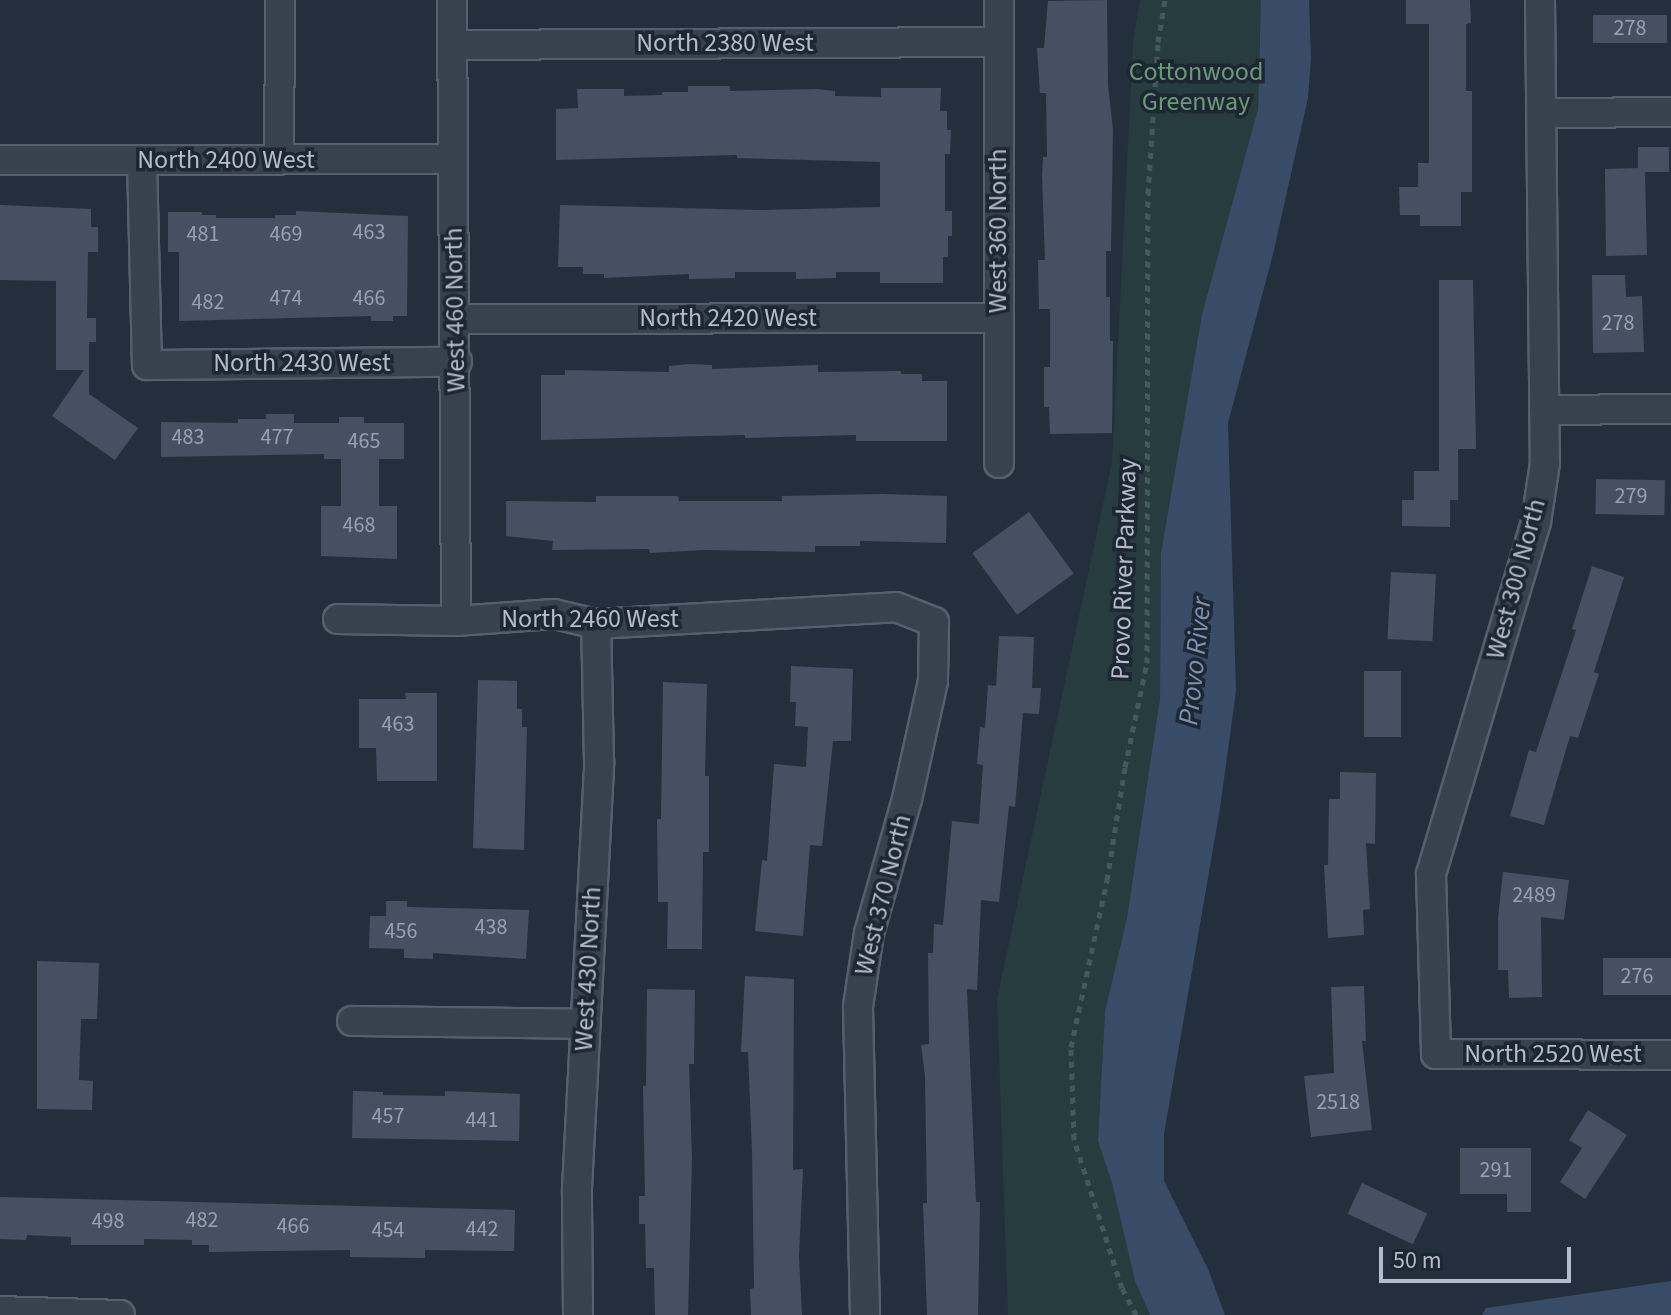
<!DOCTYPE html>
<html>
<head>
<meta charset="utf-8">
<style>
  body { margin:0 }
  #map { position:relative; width:1671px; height:1315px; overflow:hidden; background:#242f3e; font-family:"Source Sans 3",sans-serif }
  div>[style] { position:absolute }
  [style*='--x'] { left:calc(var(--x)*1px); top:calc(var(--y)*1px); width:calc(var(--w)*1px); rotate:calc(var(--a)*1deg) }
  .green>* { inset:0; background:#263c3f }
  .water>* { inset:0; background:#394c67 }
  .building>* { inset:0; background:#455162; transform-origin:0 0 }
  .path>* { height:5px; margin-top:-2.5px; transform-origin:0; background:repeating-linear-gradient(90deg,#44595c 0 6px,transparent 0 12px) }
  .roads { filter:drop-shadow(2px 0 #565f6c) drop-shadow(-2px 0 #565f6c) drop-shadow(0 2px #565f6c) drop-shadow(0 -2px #565f6c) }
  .street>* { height:28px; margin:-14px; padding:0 14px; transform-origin:14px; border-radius:14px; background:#38414e }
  span { translate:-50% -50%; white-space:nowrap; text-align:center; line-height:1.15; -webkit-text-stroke:7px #1d2633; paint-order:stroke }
  .number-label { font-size:22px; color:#98a1af }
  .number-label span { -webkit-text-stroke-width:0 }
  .street-label { font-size:26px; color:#b4bcc9 }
  .park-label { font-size:26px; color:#6b9a76 }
  .water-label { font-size:28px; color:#7c92b1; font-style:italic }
  .scale { position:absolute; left:1379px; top:1247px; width:192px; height:36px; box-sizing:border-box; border:4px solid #b4bcc9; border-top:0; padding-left:10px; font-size:24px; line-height:28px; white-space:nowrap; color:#b4bcc9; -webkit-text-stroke:6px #1d2633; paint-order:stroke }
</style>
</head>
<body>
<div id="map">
  <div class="green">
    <div style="clip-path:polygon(1140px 0,1261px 0,1258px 109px,1202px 314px,1161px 553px,1160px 698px,1127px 918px,1105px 1011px,1098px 1141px,1112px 1183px,1135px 1281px,1150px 1315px,1008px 1315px,997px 999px,1112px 462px,1133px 44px)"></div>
  </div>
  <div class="water">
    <div style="clip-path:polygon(1261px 0,1309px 0,1311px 58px,1308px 98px,1273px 254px,1228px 423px,1236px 691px,1220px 808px,1164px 1134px,1164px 1181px,1208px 1269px,1225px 1315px,1150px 1315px,1135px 1281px,1112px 1183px,1098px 1141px,1105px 1011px,1127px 918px,1160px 698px,1161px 553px,1202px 314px,1258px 109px)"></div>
    <div style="clip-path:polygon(1671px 1281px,1671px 1315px,1482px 1315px,1486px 1308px)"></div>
  </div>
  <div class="building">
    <div style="clip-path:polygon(1107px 0,1108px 85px,1113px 130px,1111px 251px,1106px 251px,1106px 297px,1110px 297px,1110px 341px,1113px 341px,1112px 433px,1050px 434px,1049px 407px,1044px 407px,1044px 367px,1050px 367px,1050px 309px,1039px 309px,1038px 260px,1045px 260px,1042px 176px,1043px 157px,1047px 157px,1046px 93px,1040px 93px,1037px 48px,1044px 48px,1048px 1px)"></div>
    <div style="clip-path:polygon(1406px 0,1470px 0,1471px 23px,1466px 24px,1466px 91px,1472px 91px,1472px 192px,1461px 192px,1461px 226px,1420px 226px,1420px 215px,1400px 215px,1399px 187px,1418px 187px,1418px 163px,1429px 163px,1429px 24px,1406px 24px)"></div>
    <div style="left:1593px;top:15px;width:74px;height:28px"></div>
    <div style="clip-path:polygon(688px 86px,730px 86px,730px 91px,816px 89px,835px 91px,835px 96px,881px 97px,881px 88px,941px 88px,940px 111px,947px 111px,947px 130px,951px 130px,950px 154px,945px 154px,945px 211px,952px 211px,952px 236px,948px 236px,948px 257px,943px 257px,943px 283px,880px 283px,880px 272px,836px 272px,836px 278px,796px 279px,796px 272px,735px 272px,735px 278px,689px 279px,689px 274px,604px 278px,604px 274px,583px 274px,583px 267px,558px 267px,560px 205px,760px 210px,880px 207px,880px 162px,737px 158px,737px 155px,556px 160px,556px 109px,578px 108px,577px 89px,624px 89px,624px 96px,662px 95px,662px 92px,688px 92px)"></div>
    <div style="clip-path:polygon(1638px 147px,1669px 147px,1669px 172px,1645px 172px,1647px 255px,1606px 256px,1605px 169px,1638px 168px)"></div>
    <div style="clip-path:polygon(0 205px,91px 209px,91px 227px,98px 227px,98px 252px,88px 252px,87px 318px,96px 318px,96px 342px,89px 342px,89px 394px,138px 428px,115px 460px,52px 416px,84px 370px,56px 370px,56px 281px,0 280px)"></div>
    <div style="clip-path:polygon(296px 211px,408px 216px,407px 316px,393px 316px,393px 321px,371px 321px,371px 316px,179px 321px,179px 252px,168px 252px,168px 212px,202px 212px,202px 215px,216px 215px,216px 218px,275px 218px,275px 215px,296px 215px)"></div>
    <div style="clip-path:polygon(1592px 275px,1625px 275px,1626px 297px,1642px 296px,1644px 352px,1593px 353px)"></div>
    <div style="clip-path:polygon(1439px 280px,1473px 280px,1476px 449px,1458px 449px,1458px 500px,1450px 500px,1450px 527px,1402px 526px,1402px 500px,1414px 500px,1414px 471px,1439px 471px)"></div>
    <div style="clip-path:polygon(690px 364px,712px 365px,712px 369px,818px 365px,818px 372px,901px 371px,901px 374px,922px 374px,922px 381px,947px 381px,947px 441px,856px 441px,856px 435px,745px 438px,745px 435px,541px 440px,541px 375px,565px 375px,565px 370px,669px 372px,669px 366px)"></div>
    <div style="clip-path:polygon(266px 414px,294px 414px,294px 423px,339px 423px,339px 417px,364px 417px,364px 423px,404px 423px,404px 459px,379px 459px,379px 506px,397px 506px,397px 559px,321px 556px,321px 506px,341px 506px,341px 459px,324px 459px,324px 454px,161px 457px,161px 422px,238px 423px,238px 419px,266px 419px)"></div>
    <div style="left:1596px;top:479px;width:69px;height:35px;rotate:1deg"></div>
    <div style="clip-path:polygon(882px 494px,947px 496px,946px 543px,860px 541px,860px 546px,815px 546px,815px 552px,704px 550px,650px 553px,649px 549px,552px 550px,553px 541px,506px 536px,506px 501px,596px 502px,596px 496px,678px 496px,679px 501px,782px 501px,782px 496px)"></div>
    <div style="left:1029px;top:512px;width:76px;height:70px;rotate:54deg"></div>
    <div style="clip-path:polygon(1592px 566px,1624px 577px,1594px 672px,1599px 674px,1578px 738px,1570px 736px,1544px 825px,1510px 816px,1529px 750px,1536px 752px,1576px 630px,1572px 629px)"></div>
    <div style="left:1391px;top:572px;width:45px;height:67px;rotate:3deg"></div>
    <div style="clip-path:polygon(999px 636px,1034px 637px,1032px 688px,1041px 688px,1039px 714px,1023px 713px,1015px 807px,1009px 806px,999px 902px,981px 900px,977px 990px,967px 989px,976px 1202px,980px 1202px,978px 1315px,927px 1315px,923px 1203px,927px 1203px,925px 1076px,921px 1045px,929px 1044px,928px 953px,933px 953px,934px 924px,943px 925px,952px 821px,979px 824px,983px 765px,977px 764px,980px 727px,985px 728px,988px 685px,996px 686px)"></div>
    <div style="clip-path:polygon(791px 666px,853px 669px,851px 741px,833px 741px,822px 846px,810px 845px,803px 936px,755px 931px,762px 860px,767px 861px,774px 764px,806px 767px,808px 727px,795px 726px,796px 702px,790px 702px)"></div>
    <div style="left:1364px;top:671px;width:37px;height:66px"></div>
    <div style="clip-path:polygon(478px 680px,517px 681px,517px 709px,522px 709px,522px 727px,527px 727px,524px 850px,473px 848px)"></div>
    <div style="clip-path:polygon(663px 682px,707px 684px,705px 776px,709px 776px,709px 852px,703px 852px,702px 949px,667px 949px,668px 902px,658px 902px,657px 819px,661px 819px)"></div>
    <div style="clip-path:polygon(405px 693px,437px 693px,437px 781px,377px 781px,376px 748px,359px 748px,359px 699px,406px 699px)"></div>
    <div style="clip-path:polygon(1340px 772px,1376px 773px,1375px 844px,1366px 843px,1370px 909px,1363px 910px,1364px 935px,1328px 938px,1324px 865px,1328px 865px,1329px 799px,1340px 799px)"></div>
    <div style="clip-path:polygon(1503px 872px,1569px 880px,1564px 920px,1541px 917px,1542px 997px,1509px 998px,1508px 970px,1498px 970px,1498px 918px)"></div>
    <div style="clip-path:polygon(386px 901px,407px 901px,407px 907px,529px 910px,526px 959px,433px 953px,433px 959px,404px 958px,404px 949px,369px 948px,370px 916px,386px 916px)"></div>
    <div style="left:1671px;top:958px;width:37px;height:68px;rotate:90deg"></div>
    <div style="clip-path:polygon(37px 961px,99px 963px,97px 1019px,81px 1019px,79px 1080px,93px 1081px,92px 1110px,37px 1109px)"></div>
    <div style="clip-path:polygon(745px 976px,794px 979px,793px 1170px,803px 1169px,799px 1257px,802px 1315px,751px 1315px,750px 1289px,754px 1288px,752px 1151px,748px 1052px,741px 1052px)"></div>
    <div style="clip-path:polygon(1364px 986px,1366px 1041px,1362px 1041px,1372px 1130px,1311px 1137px,1304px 1076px,1334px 1073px,1331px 987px)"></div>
    <div style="clip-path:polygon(647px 989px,695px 990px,694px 1064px,689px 1064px,692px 1159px,688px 1315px,655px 1315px,654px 1268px,646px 1268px,645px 1224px,639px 1224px,639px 1196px,645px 1196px,643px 1086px,646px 1086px)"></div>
    <div style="clip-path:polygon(353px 1091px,383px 1092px,383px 1095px,445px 1096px,445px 1091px,520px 1094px,519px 1141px,352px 1138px)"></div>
    <div style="clip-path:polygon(1588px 1110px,1627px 1135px,1585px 1199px,1560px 1182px,1582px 1148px,1569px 1140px)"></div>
    <div style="clip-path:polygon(1460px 1148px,1531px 1148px,1531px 1212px,1507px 1212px,1507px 1194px,1460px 1194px)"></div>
    <div style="left:1362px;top:1183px;width:72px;height:34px;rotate:25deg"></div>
    <div style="clip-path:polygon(0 1197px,515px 1210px,514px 1251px,425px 1250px,425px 1258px,350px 1257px,350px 1250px,209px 1252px,209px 1245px,192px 1245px,192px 1240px,144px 1239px,144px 1245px,71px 1245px,71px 1237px,27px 1235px,26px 1240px,0 1239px)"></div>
  </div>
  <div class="path">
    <div style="--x:1136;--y:1315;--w:30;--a:-117"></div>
    <div style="--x:1122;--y:1288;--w:157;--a:-107.9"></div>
    <div style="--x:1074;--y:1139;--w:92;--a:-91.9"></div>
    <div style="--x:1071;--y:1047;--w:171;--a:-77.8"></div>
    <div style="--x:1107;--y:880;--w:114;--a:-80.9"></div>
    <div style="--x:1125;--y:767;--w:106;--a:-78.1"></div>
    <div style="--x:1147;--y:663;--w:469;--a:-89.9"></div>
    <div style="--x:1148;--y:194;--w:152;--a:-86.2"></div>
    <div style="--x:1158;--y:42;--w:43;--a:-80.5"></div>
  </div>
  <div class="roads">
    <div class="street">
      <div style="--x:452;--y:0;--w:621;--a:89.63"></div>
      <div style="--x:1540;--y:0;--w:463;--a:89.4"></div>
      <div style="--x:1545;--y:463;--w:60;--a:98.7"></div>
      <div style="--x:1536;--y:522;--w:367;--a:106.6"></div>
      <div style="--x:1431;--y:874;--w:180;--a:88.4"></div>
      <div style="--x:1436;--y:1054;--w:235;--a:0.2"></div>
      <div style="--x:452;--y:45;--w:545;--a:-0.32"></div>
      <div style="--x:1543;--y:113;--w:128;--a:-0.4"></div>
      <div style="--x:0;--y:160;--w:452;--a:-0.1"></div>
      <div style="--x:279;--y:160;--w:160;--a:-89.6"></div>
      <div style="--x:142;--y:161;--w:204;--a:88.6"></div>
      <div style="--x:147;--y:365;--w:310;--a:-0.6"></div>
      <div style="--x:457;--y:319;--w:541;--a:-0.11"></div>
      <div style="--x:1544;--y:410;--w:127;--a:-0.5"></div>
      <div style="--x:999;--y:463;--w:463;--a:-90"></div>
      <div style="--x:338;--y:619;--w:118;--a:1"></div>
      <div style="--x:456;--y:621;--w:98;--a:-4.1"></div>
      <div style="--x:554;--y:614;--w:43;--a:13.4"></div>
      <div style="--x:596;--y:624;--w:300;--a:-3.2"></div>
      <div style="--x:896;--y:607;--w:41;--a:21.5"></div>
      <div style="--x:934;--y:622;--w:59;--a:91"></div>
      <div style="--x:933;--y:681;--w:121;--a:102.4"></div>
      <div style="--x:907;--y:799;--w:139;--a:105.8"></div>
      <div style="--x:869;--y:933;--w:75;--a:98.5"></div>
      <div style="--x:858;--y:1007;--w:308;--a:88.7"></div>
      <div style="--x:352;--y:1021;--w:233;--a:0.7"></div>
      <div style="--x:0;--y:1311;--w:120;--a:1.9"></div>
      <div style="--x:578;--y:1315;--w:127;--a:-90.5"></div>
      <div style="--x:577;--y:1188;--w:427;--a:-87"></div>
      <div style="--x:599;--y:762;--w:138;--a:-91.2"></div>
    </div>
  </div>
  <div class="number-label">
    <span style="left:1630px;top:29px">278</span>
    <span style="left:369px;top:233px">463</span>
    <span style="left:203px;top:235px">481</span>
    <span style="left:286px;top:235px">469</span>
    <span style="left:286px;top:299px">474</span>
    <span style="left:369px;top:299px">466</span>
    <span style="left:208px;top:303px">482</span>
    <span style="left:1618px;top:324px">278</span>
    <span style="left:188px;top:438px">483</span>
    <span style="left:277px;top:438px">477</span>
    <span style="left:364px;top:442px">465</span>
    <span style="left:1631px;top:497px">279</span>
    <span style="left:359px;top:526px">468</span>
    <span style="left:398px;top:725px">463</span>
    <span style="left:1534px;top:896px">2489</span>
    <span style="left:491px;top:928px">438</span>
    <span style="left:401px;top:932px">456</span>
    <span style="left:1637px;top:977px">276</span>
    <span style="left:1338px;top:1103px">2518</span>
    <span style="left:388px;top:1117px">457</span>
    <span style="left:482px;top:1121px">441</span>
    <span style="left:1496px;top:1171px">291</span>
    <span style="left:202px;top:1221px">482</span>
    <span style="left:108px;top:1222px">498</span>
    <span style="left:293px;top:1227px">466</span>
    <span style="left:482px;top:1230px">442</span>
    <span style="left:388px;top:1231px">454</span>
  </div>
  <div class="street-label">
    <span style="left:725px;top:43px">North 2380 West</span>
    <span style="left:226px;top:160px">North 2400 West</span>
    <span style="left:998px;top:231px;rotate:-90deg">West 360 North</span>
    <span style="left:455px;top:310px;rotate:-91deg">West 460 North</span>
    <span style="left:728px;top:318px">North 2420 West</span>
    <span style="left:302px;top:363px">North 2430 West</span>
    <span style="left:1124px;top:569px;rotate:-88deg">Provo River Parkway</span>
    <span style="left:1516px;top:579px;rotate:-75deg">West 300 North</span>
    <span style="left:590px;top:619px">North 2460 West</span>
    <span style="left:883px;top:895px;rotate:-76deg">West 370 North</span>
    <span style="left:588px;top:969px;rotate:-87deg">West 430 North</span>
    <span style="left:1553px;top:1054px">North 2520 West</span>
  </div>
  <div class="park-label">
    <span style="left:1196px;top:87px">Cottonwood<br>Greenway</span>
  </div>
  <div class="water-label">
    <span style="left:1195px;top:661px;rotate:-84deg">Provo River</span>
  </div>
  <div class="scale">50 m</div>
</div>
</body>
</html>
